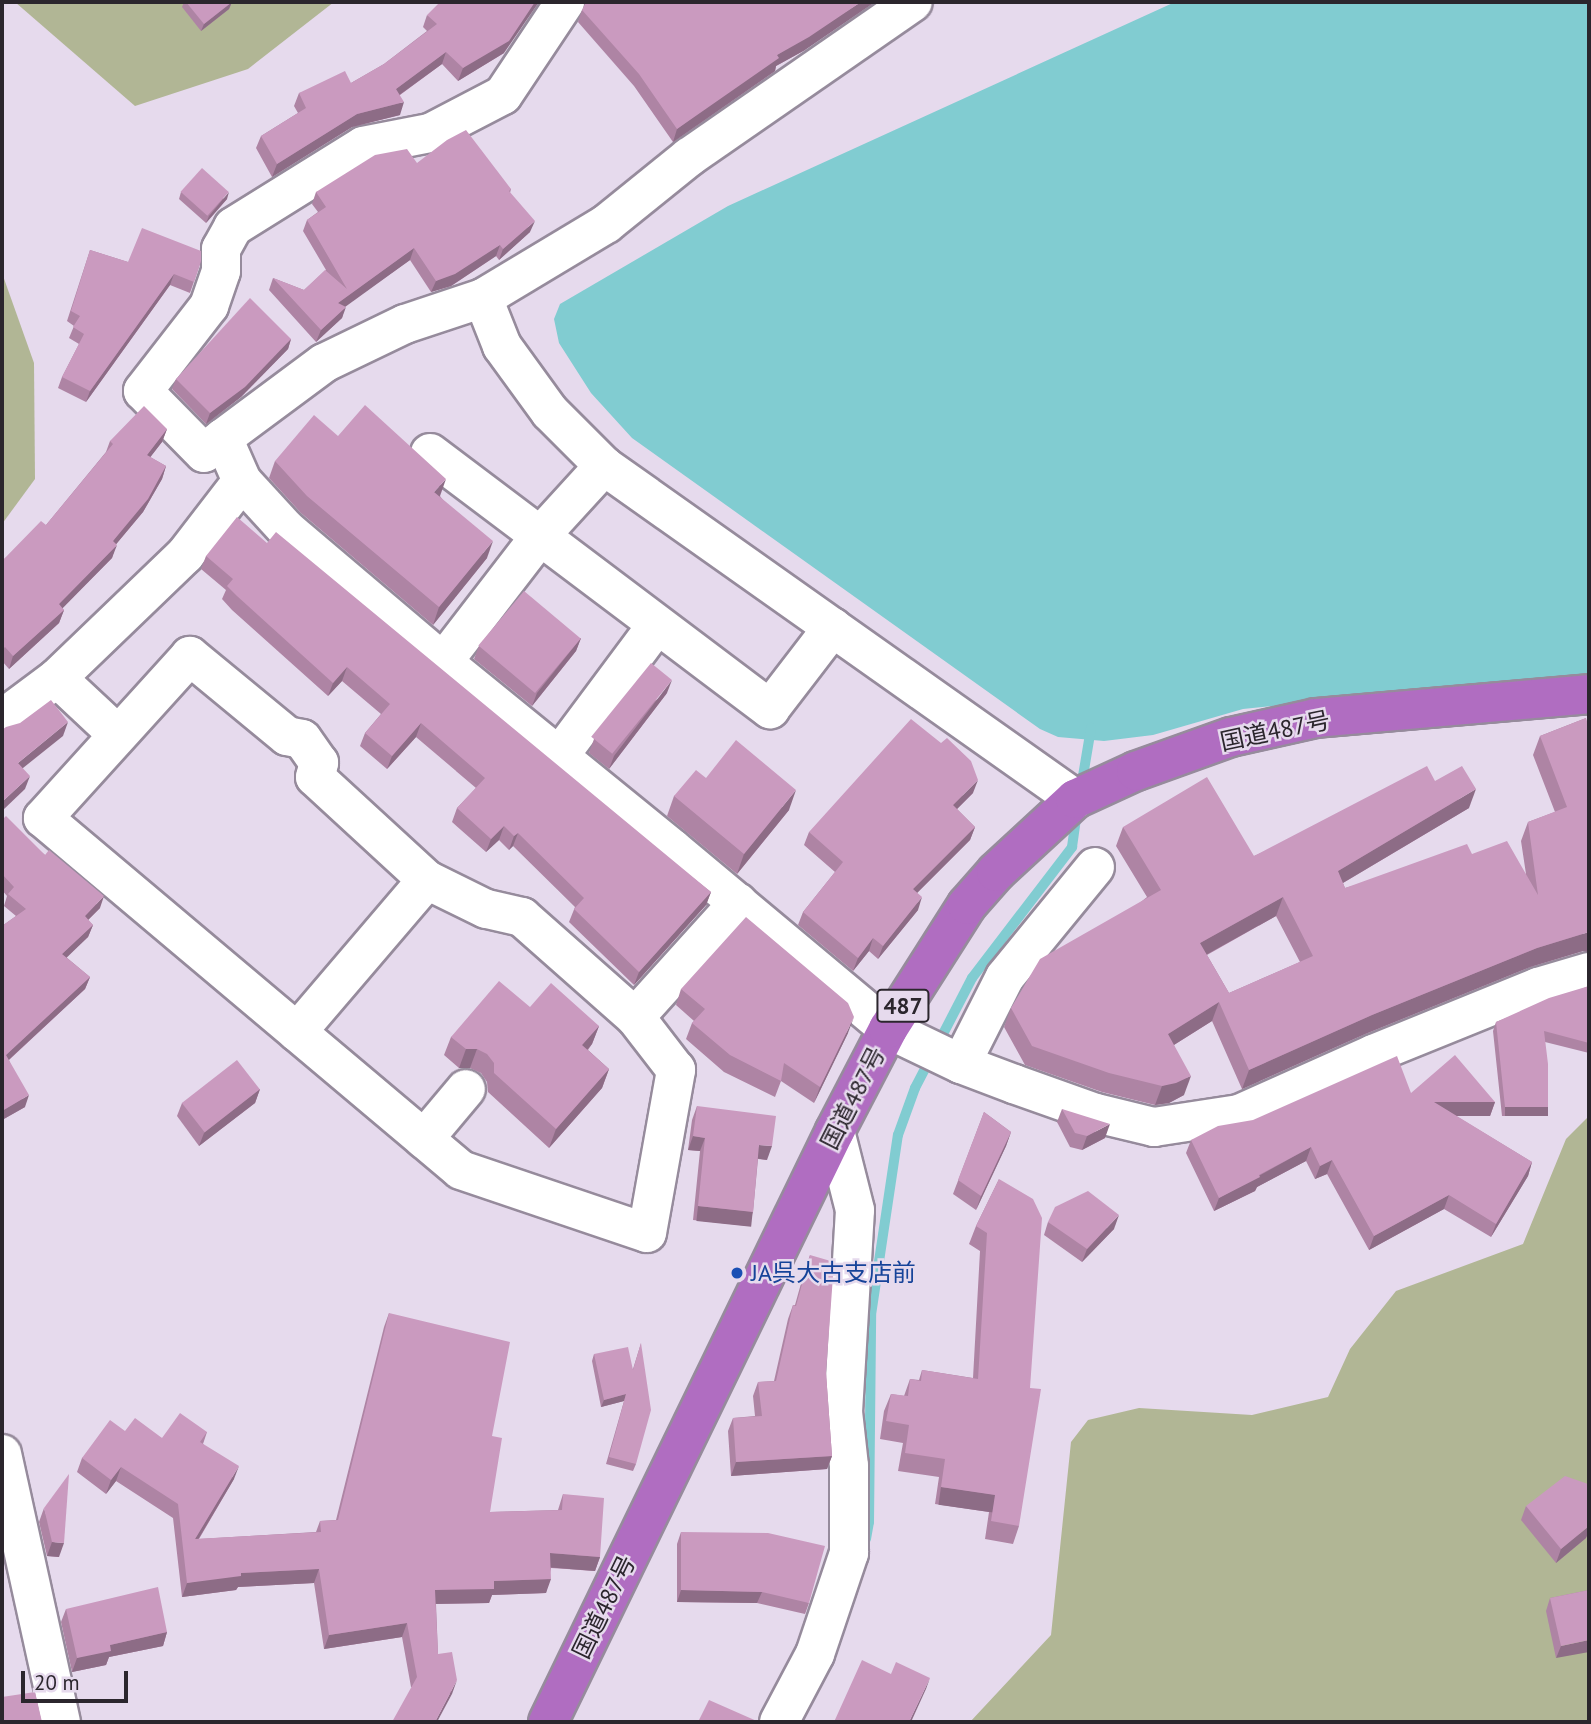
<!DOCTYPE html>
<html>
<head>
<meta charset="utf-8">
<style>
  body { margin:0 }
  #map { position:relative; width:1591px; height:1724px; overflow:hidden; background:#e6daed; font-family:"PT Sans","Noto Sans JP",sans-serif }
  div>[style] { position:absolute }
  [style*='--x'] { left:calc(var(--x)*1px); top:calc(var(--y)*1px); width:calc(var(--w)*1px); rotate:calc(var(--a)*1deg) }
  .green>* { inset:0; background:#b1b695 }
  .water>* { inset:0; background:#81ccd1 }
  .stream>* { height:10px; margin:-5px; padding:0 5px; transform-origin:5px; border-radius:5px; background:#81ccd1 }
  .roads { filter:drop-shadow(2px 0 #968b9c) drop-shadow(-2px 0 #968b9c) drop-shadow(0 2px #968b9c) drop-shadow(0 -2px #968b9c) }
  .minor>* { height:38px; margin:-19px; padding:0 19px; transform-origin:19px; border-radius:19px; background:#fff }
  .highway>* { height:38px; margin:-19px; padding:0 19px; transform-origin:19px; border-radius:19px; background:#b06dc1 }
  .wall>* { inset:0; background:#ae84a4 }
  .shaded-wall>* { inset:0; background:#8d6c86; transform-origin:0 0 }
  .building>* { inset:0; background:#ca9abf; transform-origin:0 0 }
  .dots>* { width:19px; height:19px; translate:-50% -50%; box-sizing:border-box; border:4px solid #e6daed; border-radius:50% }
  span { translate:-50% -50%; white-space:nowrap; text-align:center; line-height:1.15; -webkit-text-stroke:5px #e6daed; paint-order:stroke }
  .shield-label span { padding:2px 5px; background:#e6daed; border:2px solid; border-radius:5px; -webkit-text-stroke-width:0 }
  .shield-label { font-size:23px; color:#2b262d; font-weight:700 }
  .street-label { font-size:24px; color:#2b262d }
  .transit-label { font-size:24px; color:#164399 }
  .left { translate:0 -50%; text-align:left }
  .frame { position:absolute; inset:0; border:4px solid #2b262d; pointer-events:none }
  .scale { position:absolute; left:21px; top:1671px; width:107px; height:32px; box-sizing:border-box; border:4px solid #2b262d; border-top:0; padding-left:9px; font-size:21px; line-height:24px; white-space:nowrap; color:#2b262d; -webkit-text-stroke:5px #e6daed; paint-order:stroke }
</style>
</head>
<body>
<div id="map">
  <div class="green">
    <div style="clip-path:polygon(15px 2px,334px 2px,248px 69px,135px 106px)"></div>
    <div style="clip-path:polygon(2px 273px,34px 363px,35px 479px,2px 524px)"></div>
    <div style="clip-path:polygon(1589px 1116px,1589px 1722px,970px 1722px,1051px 1635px,1071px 1442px,1088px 1420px,1139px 1408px,1252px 1415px,1328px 1397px,1350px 1349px,1396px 1291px,1523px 1244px,1566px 1139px)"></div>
  </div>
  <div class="water">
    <div style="clip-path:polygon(1175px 2px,1589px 2px,1589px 674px,1243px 709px,1153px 735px,1104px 741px,1058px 737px,1040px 729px,632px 438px,591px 393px,559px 343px,554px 319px,560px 304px,728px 206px)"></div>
  </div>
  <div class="stream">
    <div style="--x:1081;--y:788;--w:61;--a:-80.5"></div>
    <div style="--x:866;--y:1539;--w:17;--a:-80"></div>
    <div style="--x:869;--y:1522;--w:207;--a:-89.4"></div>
    <div style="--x:871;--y:1315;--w:182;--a:-81.5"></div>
    <div style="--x:898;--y:1135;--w:50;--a:-70.1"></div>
    <div style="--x:915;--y:1088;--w:124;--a:-62.6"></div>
    <div style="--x:972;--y:978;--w:165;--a:-52.6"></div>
    <div style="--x:1072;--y:847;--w:36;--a:-82"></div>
  </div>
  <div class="roads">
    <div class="minor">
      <div style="--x:483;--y:298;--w:52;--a:68.4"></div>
      <div style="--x:502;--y:346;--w:82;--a:54"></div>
      <div style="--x:550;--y:412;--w:76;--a:45"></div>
      <div style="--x:604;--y:466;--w:577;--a:35.26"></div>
      <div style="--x:223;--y:438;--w:24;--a:142"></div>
      <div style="--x:204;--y:453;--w:87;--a:-134.5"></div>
      <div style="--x:143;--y:391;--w:108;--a:-52.2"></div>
      <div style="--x:209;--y:306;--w:37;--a:-71"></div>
      <div style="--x:221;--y:271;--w:22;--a:-90"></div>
      <div style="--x:221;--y:249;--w:25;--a:-61"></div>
      <div style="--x:233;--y:227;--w:153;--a:-31.9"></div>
      <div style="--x:363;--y:146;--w:68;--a:-11"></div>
      <div style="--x:430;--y:133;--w:82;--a:-27.5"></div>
      <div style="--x:503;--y:95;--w:112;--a:-56.3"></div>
      <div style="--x:430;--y:453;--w:426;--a:37"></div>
      <div style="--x:770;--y:709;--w:103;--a:-52.5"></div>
      <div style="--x:242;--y:481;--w:65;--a:47.5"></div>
      <div style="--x:286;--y:529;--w:206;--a:40.3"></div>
      <div style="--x:443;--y:662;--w:296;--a:39.1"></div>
      <div style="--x:673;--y:849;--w:280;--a:39.9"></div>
      <div style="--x:888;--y:1029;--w:81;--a:25.6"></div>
      <div style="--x:961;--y:1064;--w:57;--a:20.7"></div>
      <div style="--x:1014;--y:1084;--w:87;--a:19.5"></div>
      <div style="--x:1096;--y:1113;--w:60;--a:13.6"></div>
      <div style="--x:1154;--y:1127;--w:86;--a:-8.7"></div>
      <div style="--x:1239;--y:1114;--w:147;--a:-24.1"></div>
      <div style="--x:1373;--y:1054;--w:178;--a:-22.1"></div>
      <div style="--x:1538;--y:987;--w:53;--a:-16.4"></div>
      <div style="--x:443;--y:662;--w:159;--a:-52.4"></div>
      <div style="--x:540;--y:536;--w:95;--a:-47.6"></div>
      <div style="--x:57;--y:678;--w:83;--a:43.1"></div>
      <div style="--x:2;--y:719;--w:69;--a:-36.7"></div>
      <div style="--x:57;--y:678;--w:178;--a:-43.9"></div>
      <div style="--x:185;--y:555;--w:93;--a:-52.4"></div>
      <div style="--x:242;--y:481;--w:47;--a:-113.8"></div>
      <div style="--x:223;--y:438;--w:126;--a:-36.6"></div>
      <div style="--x:324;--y:363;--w:90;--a:-25.7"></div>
      <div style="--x:405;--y:324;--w:82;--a:-18.4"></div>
      <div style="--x:483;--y:298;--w:144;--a:-31"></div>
      <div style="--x:606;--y:224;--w:107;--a:-38.9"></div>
      <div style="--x:689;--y:157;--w:272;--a:-34.7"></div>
      <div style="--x:560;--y:755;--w:162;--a:-53.3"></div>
      <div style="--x:635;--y:1017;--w:151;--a:-138.5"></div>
      <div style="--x:522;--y:917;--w:37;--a:-167"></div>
      <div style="--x:486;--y:909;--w:66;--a:-153.8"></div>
      <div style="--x:427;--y:880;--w:152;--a:-137.4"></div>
      <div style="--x:315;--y:777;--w:15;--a:-74"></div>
      <div style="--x:319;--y:763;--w:29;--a:-125"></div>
      <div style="--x:302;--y:739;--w:15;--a:-169"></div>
      <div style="--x:287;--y:736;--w:126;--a:-140.5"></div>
      <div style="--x:190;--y:656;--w:219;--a:132.2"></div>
      <div style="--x:43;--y:818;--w:546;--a:40.1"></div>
      <div style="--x:461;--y:1170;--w:196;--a:18.7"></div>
      <div style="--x:647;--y:1233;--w:166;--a:-79.9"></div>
      <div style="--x:676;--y:1070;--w:67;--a:-127.7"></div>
      <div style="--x:635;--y:1017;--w:154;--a:-47.9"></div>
      <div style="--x:297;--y:1032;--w:200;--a:-49.5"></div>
      <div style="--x:961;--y:1064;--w:97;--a:-63.2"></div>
      <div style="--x:1005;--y:977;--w:142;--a:-50.7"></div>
      <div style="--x:424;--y:1139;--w:65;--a:-50"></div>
      <div style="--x:2;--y:1454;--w:274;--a:77.6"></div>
      <div style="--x:779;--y:1722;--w:77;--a:-62.1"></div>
      <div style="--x:815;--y:1654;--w:107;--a:-71.4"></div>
      <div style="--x:849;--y:1553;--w:87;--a:-90"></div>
      <div style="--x:849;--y:1466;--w:54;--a:-96.3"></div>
      <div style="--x:843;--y:1412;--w:202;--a:-86.6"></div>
      <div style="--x:855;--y:1210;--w:81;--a:-104.2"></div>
    </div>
    <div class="highway">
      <div style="--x:548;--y:1722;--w:657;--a:-64.1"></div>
      <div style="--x:835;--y:1131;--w:115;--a:-62.5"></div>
      <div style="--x:888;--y:1029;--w:147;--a:-57.5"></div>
      <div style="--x:967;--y:905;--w:44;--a:-48.7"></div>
      <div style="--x:996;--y:872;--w:108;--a:-42.7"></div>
      <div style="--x:1075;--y:799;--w:67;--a:-24.7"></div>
      <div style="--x:1136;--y:771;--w:101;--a:-19.7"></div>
      <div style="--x:1231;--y:737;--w:87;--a:-12.6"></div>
      <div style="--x:1316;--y:718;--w:274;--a:-5"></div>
    </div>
  </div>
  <div class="wall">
    <div style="clip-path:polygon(184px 2px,232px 2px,229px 9px,201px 31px,182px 7px)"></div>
    <div style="clip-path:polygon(582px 10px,805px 50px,776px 66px,775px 71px,673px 142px,634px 86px,578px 22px)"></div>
    <div style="clip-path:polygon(427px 15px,504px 53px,458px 81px,442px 64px,400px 95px,400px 115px,352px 127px,272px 177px,256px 148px,261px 136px,298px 113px,294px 106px,299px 93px,351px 83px,384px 64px,427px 31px,423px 27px)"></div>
    <div style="clip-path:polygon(417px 163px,511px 189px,510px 193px,530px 232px,499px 260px,496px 256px,451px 286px,431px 292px,410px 260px,345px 306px,342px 318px,316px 342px,269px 290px,273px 278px,304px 290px,326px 270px,303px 231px,307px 220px,318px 212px,312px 204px,316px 192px)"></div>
    <div style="clip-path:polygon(181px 192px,227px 199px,206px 223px,179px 199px)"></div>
    <div style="clip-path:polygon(90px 250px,128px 262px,201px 261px,190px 293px,170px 285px,86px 402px,58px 388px,62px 377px,79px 344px,69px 338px,74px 326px,67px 321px)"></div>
    <div style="clip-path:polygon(291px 339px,288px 349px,241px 397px,206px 424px,172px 389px,176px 379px)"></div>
    <div style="clip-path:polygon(167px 429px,162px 442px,150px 457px,166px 466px,162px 479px,143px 512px,116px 544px,112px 558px,62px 608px,64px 610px,59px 623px,9px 669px,2px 661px,2px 561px,46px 525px,106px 452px,110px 441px)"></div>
    <div style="clip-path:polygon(275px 461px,440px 496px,487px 558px,433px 625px,301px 513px,269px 478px)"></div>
    <div style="clip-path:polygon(267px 543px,711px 892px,706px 905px,634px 985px,569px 922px,575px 907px,513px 846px,509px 850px,499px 840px,486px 852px,452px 822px,457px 808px,476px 788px,416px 737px,387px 769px,360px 746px,365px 733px,381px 714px,342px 681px,328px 696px,232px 610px,222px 599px,226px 590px,201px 569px,206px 556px)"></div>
    <div style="clip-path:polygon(581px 638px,576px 651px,532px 706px,474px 659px,479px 646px)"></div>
    <div style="clip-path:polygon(667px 693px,609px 769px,589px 753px,594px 739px)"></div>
    <div style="clip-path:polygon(evenodd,1586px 718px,1583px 951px,1530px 967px,1365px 1034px,1242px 1089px,1212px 1021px,1174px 1045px,1184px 1095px,1169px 1103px,1155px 1105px,1102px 1092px,1025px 1065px,1004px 1027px,1011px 1008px,1147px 897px,1116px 846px,1123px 827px,1254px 856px,1435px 781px,1469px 808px,1343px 883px,1345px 888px,1472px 854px,1526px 874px,1521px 841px,1528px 822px,1555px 812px,1533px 755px,1540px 736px,1586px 718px,1276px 916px,1300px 962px,1229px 993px,1207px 955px,1276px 916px)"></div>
    <div style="clip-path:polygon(706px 778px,789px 810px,737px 874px,667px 816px,674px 796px)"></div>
    <div style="clip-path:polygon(973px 793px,957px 809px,975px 827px,970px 840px,917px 893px,918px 910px,878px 959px,869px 951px,853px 971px,798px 925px,803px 912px,835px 872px,804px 845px,809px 832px)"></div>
    <div style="clip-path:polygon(2px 820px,45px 855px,100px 908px,88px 920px,93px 925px,88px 937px,66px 957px,90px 977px,85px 989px,9px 1060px,25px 1107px,2px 1120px,2px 926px,16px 916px,4px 906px,7px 896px,2px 890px)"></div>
    <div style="clip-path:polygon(1589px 986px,1589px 1053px,1545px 1042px,1545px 1116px,1502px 1116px,1493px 1031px,1496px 1022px)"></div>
    <div style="clip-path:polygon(681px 989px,848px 1033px,814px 1103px,781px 1081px,775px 1097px,724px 1072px,686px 1039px,692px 1023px,694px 1021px,676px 1005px)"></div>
    <div style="clip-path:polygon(530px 1007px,599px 1026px,592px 1044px,588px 1050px,609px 1069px,602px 1088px,549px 1148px,488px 1092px,487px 1082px,481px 1073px,470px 1068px,459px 1068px,444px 1055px,451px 1037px)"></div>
    <div style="clip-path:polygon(260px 1089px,255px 1103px,199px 1146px,177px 1116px,182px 1103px)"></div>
    <div style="clip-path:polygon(1411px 1093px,1495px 1102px,1490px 1116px,1456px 1116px,1532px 1162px,1528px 1176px,1491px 1237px,1444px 1209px,1369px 1250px,1327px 1174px,1315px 1179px,1306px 1161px,1257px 1187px,1255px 1191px,1214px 1211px,1186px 1153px,1191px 1140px)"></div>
    <div style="clip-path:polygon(697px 1106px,767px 1160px,758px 1159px,753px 1212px,748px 1226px,693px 1220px,700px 1151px,688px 1150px,692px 1120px)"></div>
    <div style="clip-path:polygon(1062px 1109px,1105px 1138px,1082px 1150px,1070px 1147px,1057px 1122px)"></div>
    <div style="clip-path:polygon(984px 1112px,1011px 1132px,1006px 1146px,976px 1210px,953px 1194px)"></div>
    <div style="clip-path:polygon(999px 1179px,1019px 1526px,1013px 1544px,985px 1539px,989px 1512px,935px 1504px,939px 1477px,898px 1471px,903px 1443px,880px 1439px,884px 1411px,891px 1394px,904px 1396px,910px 1379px,919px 1380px,922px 1370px,973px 1378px,980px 1251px,969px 1244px,976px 1226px)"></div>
    <div style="clip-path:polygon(1048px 1222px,1114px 1229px,1082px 1262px,1044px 1235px)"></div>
    <div style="clip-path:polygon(810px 1255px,826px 1373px,832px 1456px,827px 1469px,731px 1476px,728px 1431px,733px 1418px,755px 1416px,753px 1396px,758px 1382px,774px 1381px,788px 1319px,793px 1305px,795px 1305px,805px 1269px)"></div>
    <div style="clip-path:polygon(389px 1313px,492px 1436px,490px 1512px,558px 1510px,563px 1494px,600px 1557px,595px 1571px,551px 1568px,546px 1593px,492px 1595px,489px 1603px,436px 1604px,438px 1654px,452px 1694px,411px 1687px,402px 1637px,324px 1649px,314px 1583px,238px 1587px,236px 1590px,182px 1597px,173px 1518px,116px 1481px,106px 1494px,77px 1472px,82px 1458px,125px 1431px,162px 1438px,207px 1432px,203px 1444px,234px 1479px,199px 1539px,316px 1532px,320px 1521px,336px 1520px,384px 1327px)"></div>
    <div style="clip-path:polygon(641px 1343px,636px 1464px,633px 1471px,606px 1464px,624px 1401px,601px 1407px,592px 1361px,594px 1354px,633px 1369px)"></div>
    <div style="clip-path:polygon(1526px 1506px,1586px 1538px,1556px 1563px,1521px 1520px)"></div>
    <div style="clip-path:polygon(44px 1508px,59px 1557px,47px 1556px,39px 1522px)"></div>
    <div style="clip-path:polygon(681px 1532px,809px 1603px,805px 1614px,757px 1603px,677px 1602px,677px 1544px)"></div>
    <div style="clip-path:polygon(1589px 1590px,1556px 1658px,1546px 1611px,1550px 1598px)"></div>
    <div style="clip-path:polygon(66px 1609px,167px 1632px,163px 1646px,109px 1657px,106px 1665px,72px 1672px,61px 1622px)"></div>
  </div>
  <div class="shaded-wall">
    <div style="clip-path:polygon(232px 2px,229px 9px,201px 31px,204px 24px)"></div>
    <div style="clip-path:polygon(535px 2px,539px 2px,504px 53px,458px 81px,463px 68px)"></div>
    <div style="clip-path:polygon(861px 2px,875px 2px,805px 50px,776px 66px,775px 71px,673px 142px,677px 129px,777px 55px)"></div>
    <div style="clip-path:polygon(446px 52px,442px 64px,391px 101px,396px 89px)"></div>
    <div style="clip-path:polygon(404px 102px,400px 115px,352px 127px,272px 177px,277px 164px,357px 114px)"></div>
    <div style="clip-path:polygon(229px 192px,227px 199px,206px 223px,209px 216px)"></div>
    <div style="clip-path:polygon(535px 221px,530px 232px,499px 260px,503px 249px)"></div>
    <div style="clip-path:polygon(500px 245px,496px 256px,451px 286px,431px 292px,436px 281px)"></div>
    <div style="clip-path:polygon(414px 248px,410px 260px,334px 315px,338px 303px)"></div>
    <div style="clip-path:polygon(174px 274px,170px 285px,86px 402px,90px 391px)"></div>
    <div style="clip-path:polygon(346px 307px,342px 318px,316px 342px,321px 330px)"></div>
    <div style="clip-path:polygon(291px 339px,288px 349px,241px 397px,206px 424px,210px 413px)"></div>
    <div style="clip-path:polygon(167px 429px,162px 442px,142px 468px,147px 455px)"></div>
    <div style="clip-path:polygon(166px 466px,162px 479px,143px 512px,108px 554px,113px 541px)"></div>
    <div style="clip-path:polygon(446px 479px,440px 496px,428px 509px,434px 492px)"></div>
    <div style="clip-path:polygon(493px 541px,487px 558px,433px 625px,439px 607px)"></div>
    <div style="clip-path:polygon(117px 545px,112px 558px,54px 617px,59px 604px)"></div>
    <div style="clip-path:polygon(64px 610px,59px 623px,9px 669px,13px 656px)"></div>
    <div style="clip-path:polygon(581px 638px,576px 651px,532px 706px,537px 693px)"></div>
    <div style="clip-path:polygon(347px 667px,342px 681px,328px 696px,333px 683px)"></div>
    <div style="clip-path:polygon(672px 680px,667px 693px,609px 769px,614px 756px)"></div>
    <div style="clip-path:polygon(68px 722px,63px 736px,13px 776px,18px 763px)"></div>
    <div style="clip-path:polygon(421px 723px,416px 737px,387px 769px,392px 756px)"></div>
    <div style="clip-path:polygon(30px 776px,25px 789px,2px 811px,2px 805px,3px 801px)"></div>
    <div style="clip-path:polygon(978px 780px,973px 793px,948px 818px,953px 805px)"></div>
    <div style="clip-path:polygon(1476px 789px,1469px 808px,1331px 890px,1338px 871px)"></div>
    <div style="clip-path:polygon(796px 790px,789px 810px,737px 874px,744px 854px)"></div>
    <div style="clip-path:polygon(504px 826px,499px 840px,486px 852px,491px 839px)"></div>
    <div style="clip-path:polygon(975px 827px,970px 840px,908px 902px,913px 889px)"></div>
    <div style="clip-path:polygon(518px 833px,513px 846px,509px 850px,514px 836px)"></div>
    <div style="clip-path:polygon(711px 892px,706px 905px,634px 985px,639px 972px)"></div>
    <div style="clip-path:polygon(104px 896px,100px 908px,80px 928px,85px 916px)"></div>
    <div style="clip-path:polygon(922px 897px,918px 910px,878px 959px,883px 946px)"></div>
    <div style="clip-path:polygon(1283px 897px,1276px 916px,1193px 962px,1200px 943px)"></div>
    <div style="clip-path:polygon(93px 925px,88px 937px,58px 966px,62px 954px)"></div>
    <div style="clip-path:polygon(1589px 932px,1589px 952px,1583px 951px,1530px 967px,1365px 1034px,1242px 1089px,1249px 1070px,1372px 1015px,1537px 948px)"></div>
    <div style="clip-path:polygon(873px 938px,869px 951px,853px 971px,858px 958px)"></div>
    <div style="clip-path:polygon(90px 977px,85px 989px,2px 1066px,6px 1055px)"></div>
    <div style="clip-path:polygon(1219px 1002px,1212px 1021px,1161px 1053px,1168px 1034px)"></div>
    <div style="clip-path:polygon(854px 1017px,848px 1033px,814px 1103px,820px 1087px)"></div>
    <div style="clip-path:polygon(599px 1026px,592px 1044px,575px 1064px,582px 1045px)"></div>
    <div style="clip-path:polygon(466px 1049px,477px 1049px,470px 1068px,459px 1068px)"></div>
    <div style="clip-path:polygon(609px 1069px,602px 1088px,549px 1148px,556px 1129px)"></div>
    <div style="clip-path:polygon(1191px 1076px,1184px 1095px,1169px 1103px,1155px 1105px,1162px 1086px)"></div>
    <div style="clip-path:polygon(260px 1089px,255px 1103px,199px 1146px,204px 1133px)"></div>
    <div style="clip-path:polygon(29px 1095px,25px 1107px,2px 1120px,2px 1111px)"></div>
    <div style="clip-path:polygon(1434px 1102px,1495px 1102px,1490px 1116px,1429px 1116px)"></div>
    <div style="left:1505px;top:1107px;width:43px;height:9px"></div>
    <div style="clip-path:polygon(1110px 1124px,1105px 1138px,1082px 1150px,1087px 1136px)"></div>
    <div style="clip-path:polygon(1011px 1132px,1006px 1146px,976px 1210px,981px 1196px)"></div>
    <div style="clip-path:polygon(693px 1136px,705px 1138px,700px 1151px,688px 1150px)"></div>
    <div style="clip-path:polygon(759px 1145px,772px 1146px,767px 1160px,754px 1158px)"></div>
    <div style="clip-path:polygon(1311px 1147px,1306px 1161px,1257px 1187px,1255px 1191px,1214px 1211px,1219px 1198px)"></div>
    <div style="clip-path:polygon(1332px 1160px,1327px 1174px,1315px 1179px,1320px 1166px)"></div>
    <div style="clip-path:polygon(1532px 1162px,1528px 1176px,1491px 1237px,1496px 1224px)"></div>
    <div style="clip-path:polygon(1449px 1195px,1444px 1209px,1369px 1250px,1374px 1236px)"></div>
    <div style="left:698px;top:1206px;width:55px;height:15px;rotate:6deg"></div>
    <div style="clip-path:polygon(1119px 1215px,1114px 1229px,1082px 1262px,1087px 1249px)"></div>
    <div style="clip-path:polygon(626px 1394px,624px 1401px,601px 1407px,604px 1400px)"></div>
    <div style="clip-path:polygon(832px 1456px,827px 1469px,731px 1476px,736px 1462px)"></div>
    <div style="clip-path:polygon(239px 1466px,234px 1479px,190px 1553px,195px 1539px)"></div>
    <div style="clip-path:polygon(121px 1467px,116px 1481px,106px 1494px,111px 1480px)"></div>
    <div style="left:941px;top:1487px;width:55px;height:18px;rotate:8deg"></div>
    <div style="clip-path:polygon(1589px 1526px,1589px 1532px,1586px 1538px,1556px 1563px,1561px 1549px)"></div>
    <div style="clip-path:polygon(52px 1542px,64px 1543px,59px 1557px,47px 1556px)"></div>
    <div style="clip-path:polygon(550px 1553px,600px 1557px,595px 1571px,545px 1567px)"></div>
    <div style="clip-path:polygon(319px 1569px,314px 1583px,238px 1587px,236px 1590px,182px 1597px,187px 1583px,241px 1573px)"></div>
    <div style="clip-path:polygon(551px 1579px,546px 1593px,492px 1595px,489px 1603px,430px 1604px,435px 1590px,494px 1581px)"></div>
    <div style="clip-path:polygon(681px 1590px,762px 1592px,757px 1603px,677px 1602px)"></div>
    <div style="clip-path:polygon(407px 1623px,402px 1637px,324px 1649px,329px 1635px)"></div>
    <div style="clip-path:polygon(167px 1632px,163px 1646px,109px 1657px,106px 1665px,72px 1672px,77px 1658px,110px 1645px)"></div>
    <div style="clip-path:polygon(1589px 1640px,1589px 1652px,1556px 1658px,1561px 1646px)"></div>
    <div style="clip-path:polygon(930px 1678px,926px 1689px,911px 1722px,909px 1722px)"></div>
    <div style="clip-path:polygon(457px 1680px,452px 1694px,437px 1722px,435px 1722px)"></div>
  </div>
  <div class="building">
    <div style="clip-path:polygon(186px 2px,232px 2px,204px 24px)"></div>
    <div style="clip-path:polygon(440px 2px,535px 2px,509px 41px,463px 68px,446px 52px,396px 89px,404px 102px,357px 114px,277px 164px,261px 136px,306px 108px,299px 93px,345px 71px,351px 83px,384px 64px,437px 24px,427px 15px)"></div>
    <div style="clip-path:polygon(586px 2px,861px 2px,809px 37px,777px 55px,779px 58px,677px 129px,639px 74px,582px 10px)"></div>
    <div style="clip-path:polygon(466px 130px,511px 189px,509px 191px,535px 221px,503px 249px,500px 245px,455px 274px,436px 281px,414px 248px,338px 303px,346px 307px,321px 330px,273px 278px,304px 290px,325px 270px,347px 289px,307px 220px,326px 207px,316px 192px,375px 155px,407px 149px,417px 163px,447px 140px)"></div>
    <div style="left:202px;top:168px;width:36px;height:32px;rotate:42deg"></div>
    <div style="clip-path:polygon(142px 228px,201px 251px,201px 261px,194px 282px,174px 274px,90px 391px,62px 377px,84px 334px,73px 327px,80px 316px,71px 311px,90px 250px,128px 262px)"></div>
    <div style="clip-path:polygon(250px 298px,291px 339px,245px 387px,210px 413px,176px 379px)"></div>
    <div style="clip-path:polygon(365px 405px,446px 479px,434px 492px,493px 541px,439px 607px,307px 496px,275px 461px,314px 415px,338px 436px)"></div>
    <div style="clip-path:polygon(144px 406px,167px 429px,147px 455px,166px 466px,148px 499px,113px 541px,117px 545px,59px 604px,64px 610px,13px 656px,5px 647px,2px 650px,2px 561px,41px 521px,46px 525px,113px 444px,110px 441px)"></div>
    <div style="clip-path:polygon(237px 517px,267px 543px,276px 532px,711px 892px,639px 972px,574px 909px,584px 898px,518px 833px,514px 836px,504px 826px,491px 839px,457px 808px,485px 778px,421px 723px,392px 756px,365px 733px,390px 704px,347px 667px,333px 683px,237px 596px,227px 586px,233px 579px,206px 556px)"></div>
    <div style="left:524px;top:591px;width:74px;height:71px;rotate:40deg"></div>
    <div style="left:651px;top:663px;width:27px;height:95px;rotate:39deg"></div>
    <div style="clip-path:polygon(51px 700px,68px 722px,18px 763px,30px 776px,3px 801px,2px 799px,2px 730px,6px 727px,20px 723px)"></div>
    <div style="clip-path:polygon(evenodd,1586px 718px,1589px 727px,1589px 932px,1537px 948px,1372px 1015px,1249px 1070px,1219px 1002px,1168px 1034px,1191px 1076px,1176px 1083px,1162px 1086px,1109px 1073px,1032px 1046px,1011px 1008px,1040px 959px,1161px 890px,1123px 827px,1207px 777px,1254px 856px,1427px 766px,1435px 781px,1462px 766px,1476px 789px,1338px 871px,1345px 888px,1467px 844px,1472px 854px,1507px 841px,1538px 895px,1528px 822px,1567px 807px,1540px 736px,1586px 718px,1283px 897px,1313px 956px,1229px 993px,1200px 943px,1283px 897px)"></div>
    <div style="clip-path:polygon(911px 719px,941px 743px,947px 738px,971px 761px,978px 780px,953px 805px,975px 827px,913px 889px,922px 897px,883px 946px,873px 938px,858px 958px,803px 912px,843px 862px,809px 832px)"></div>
    <div style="clip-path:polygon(736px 740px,796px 790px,744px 854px,674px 796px,696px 770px,706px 778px)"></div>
    <div style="clip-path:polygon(6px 816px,45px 855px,49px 850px,104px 896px,85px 916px,93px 925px,62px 954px,90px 977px,6px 1055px,29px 1095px,2px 1111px,2px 926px,26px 909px,8px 894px,14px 887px,2px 874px,2px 820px)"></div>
    <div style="clip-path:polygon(746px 917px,848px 1003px,854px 1017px,820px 1087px,784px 1063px,781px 1081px,730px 1055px,692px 1023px,705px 1009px,681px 989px)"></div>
    <div style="clip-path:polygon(499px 981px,530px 1007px,551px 983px,599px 1026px,582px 1045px,609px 1069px,556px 1129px,494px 1073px,494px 1063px,487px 1054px,477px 1049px,466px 1049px,451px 1037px)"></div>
    <div style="clip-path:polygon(1589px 986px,1589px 1043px,1544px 1031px,1548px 1064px,1548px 1107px,1505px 1107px,1496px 1022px,1549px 998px)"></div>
    <div style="clip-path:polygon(1455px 1055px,1495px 1102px,1434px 1102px,1532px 1162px,1496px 1224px,1449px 1195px,1374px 1236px,1332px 1160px,1320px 1166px,1311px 1147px,1259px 1175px,1260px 1177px,1219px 1198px,1191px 1140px,1218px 1126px,1253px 1120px,1397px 1056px,1411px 1093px)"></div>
    <div style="left:237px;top:1060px;width:37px;height:70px;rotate:52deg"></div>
    <div style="clip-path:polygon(697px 1106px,776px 1116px,772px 1146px,759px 1145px,753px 1212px,698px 1206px,705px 1138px,693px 1136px)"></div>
    <div style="clip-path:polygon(1062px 1109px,1110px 1124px,1087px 1136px,1075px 1133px)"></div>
    <div style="clip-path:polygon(984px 1112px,1011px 1132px,981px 1196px,958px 1180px)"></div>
    <div style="clip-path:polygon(999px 1179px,1033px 1199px,1042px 1218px,1030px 1388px,1041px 1389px,1019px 1526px,991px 1521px,995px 1495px,941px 1487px,945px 1459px,905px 1453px,909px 1425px,886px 1421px,891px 1394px,908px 1396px,910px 1379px,921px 1381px,922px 1370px,978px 1379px,987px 1233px,976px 1226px)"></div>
    <div style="clip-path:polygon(1088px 1191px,1119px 1215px,1087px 1249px,1048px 1222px,1055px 1207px)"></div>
    <div style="clip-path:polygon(810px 1255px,834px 1262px,826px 1373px,832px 1456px,736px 1462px,733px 1418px,762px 1416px,758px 1382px,776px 1381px,793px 1305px,796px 1306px)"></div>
    <div style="clip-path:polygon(389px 1313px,510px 1342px,492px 1436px,502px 1438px,490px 1512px,562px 1510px,563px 1494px,604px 1498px,600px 1557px,550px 1553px,551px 1579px,494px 1581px,494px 1589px,435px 1590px,438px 1654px,452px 1652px,457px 1680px,435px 1722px,392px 1722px,417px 1677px,407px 1623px,329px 1635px,319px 1569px,241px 1573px,241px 1576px,187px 1583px,178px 1504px,121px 1467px,111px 1480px,82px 1458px,110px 1420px,125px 1431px,135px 1418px,162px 1438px,180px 1413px,207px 1432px,200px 1442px,239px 1466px,195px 1539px,321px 1532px,320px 1521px,338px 1520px)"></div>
    <div style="clip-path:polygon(641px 1343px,651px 1410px,636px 1464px,609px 1457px,626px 1394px,604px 1400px,594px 1354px,628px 1347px,633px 1370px)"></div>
    <div style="clip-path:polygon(69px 1474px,64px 1543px,52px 1542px,44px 1508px)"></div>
    <div style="clip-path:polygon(1565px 1476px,1588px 1484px,1589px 1485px,1589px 1526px,1561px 1549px,1526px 1506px)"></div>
    <div style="clip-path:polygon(681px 1532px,768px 1533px,825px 1546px,809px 1603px,762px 1592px,681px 1590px)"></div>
    <div style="clip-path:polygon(158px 1587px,167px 1632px,110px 1645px,111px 1651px,77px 1658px,66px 1609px)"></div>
    <div style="clip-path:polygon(1589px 1590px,1589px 1640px,1561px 1646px,1550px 1598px)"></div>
    <div style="clip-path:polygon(862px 1660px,891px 1674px,896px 1662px,930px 1678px,909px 1722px,834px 1722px)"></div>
    <div style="clip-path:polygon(35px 1692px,42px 1722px,2px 1722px,2px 1697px)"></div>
    <div style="clip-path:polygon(709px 1700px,759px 1722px,698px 1722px)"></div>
  </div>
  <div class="dots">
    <div style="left:737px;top:1273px;background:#1a4fb4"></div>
  </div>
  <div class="shield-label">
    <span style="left:903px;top:1006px">487</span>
  </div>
  <div class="street-label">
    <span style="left:1275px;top:731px;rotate:-12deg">国道487号</span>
    <span style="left:853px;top:1098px;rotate:-63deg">国道487号</span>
    <span style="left:604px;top:1607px;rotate:-64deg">国道487号</span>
  </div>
  <div class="transit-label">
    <span class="left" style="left:751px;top:1273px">JA呉大古支店前</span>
  </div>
  <div class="frame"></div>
  <div class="scale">20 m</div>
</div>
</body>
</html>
